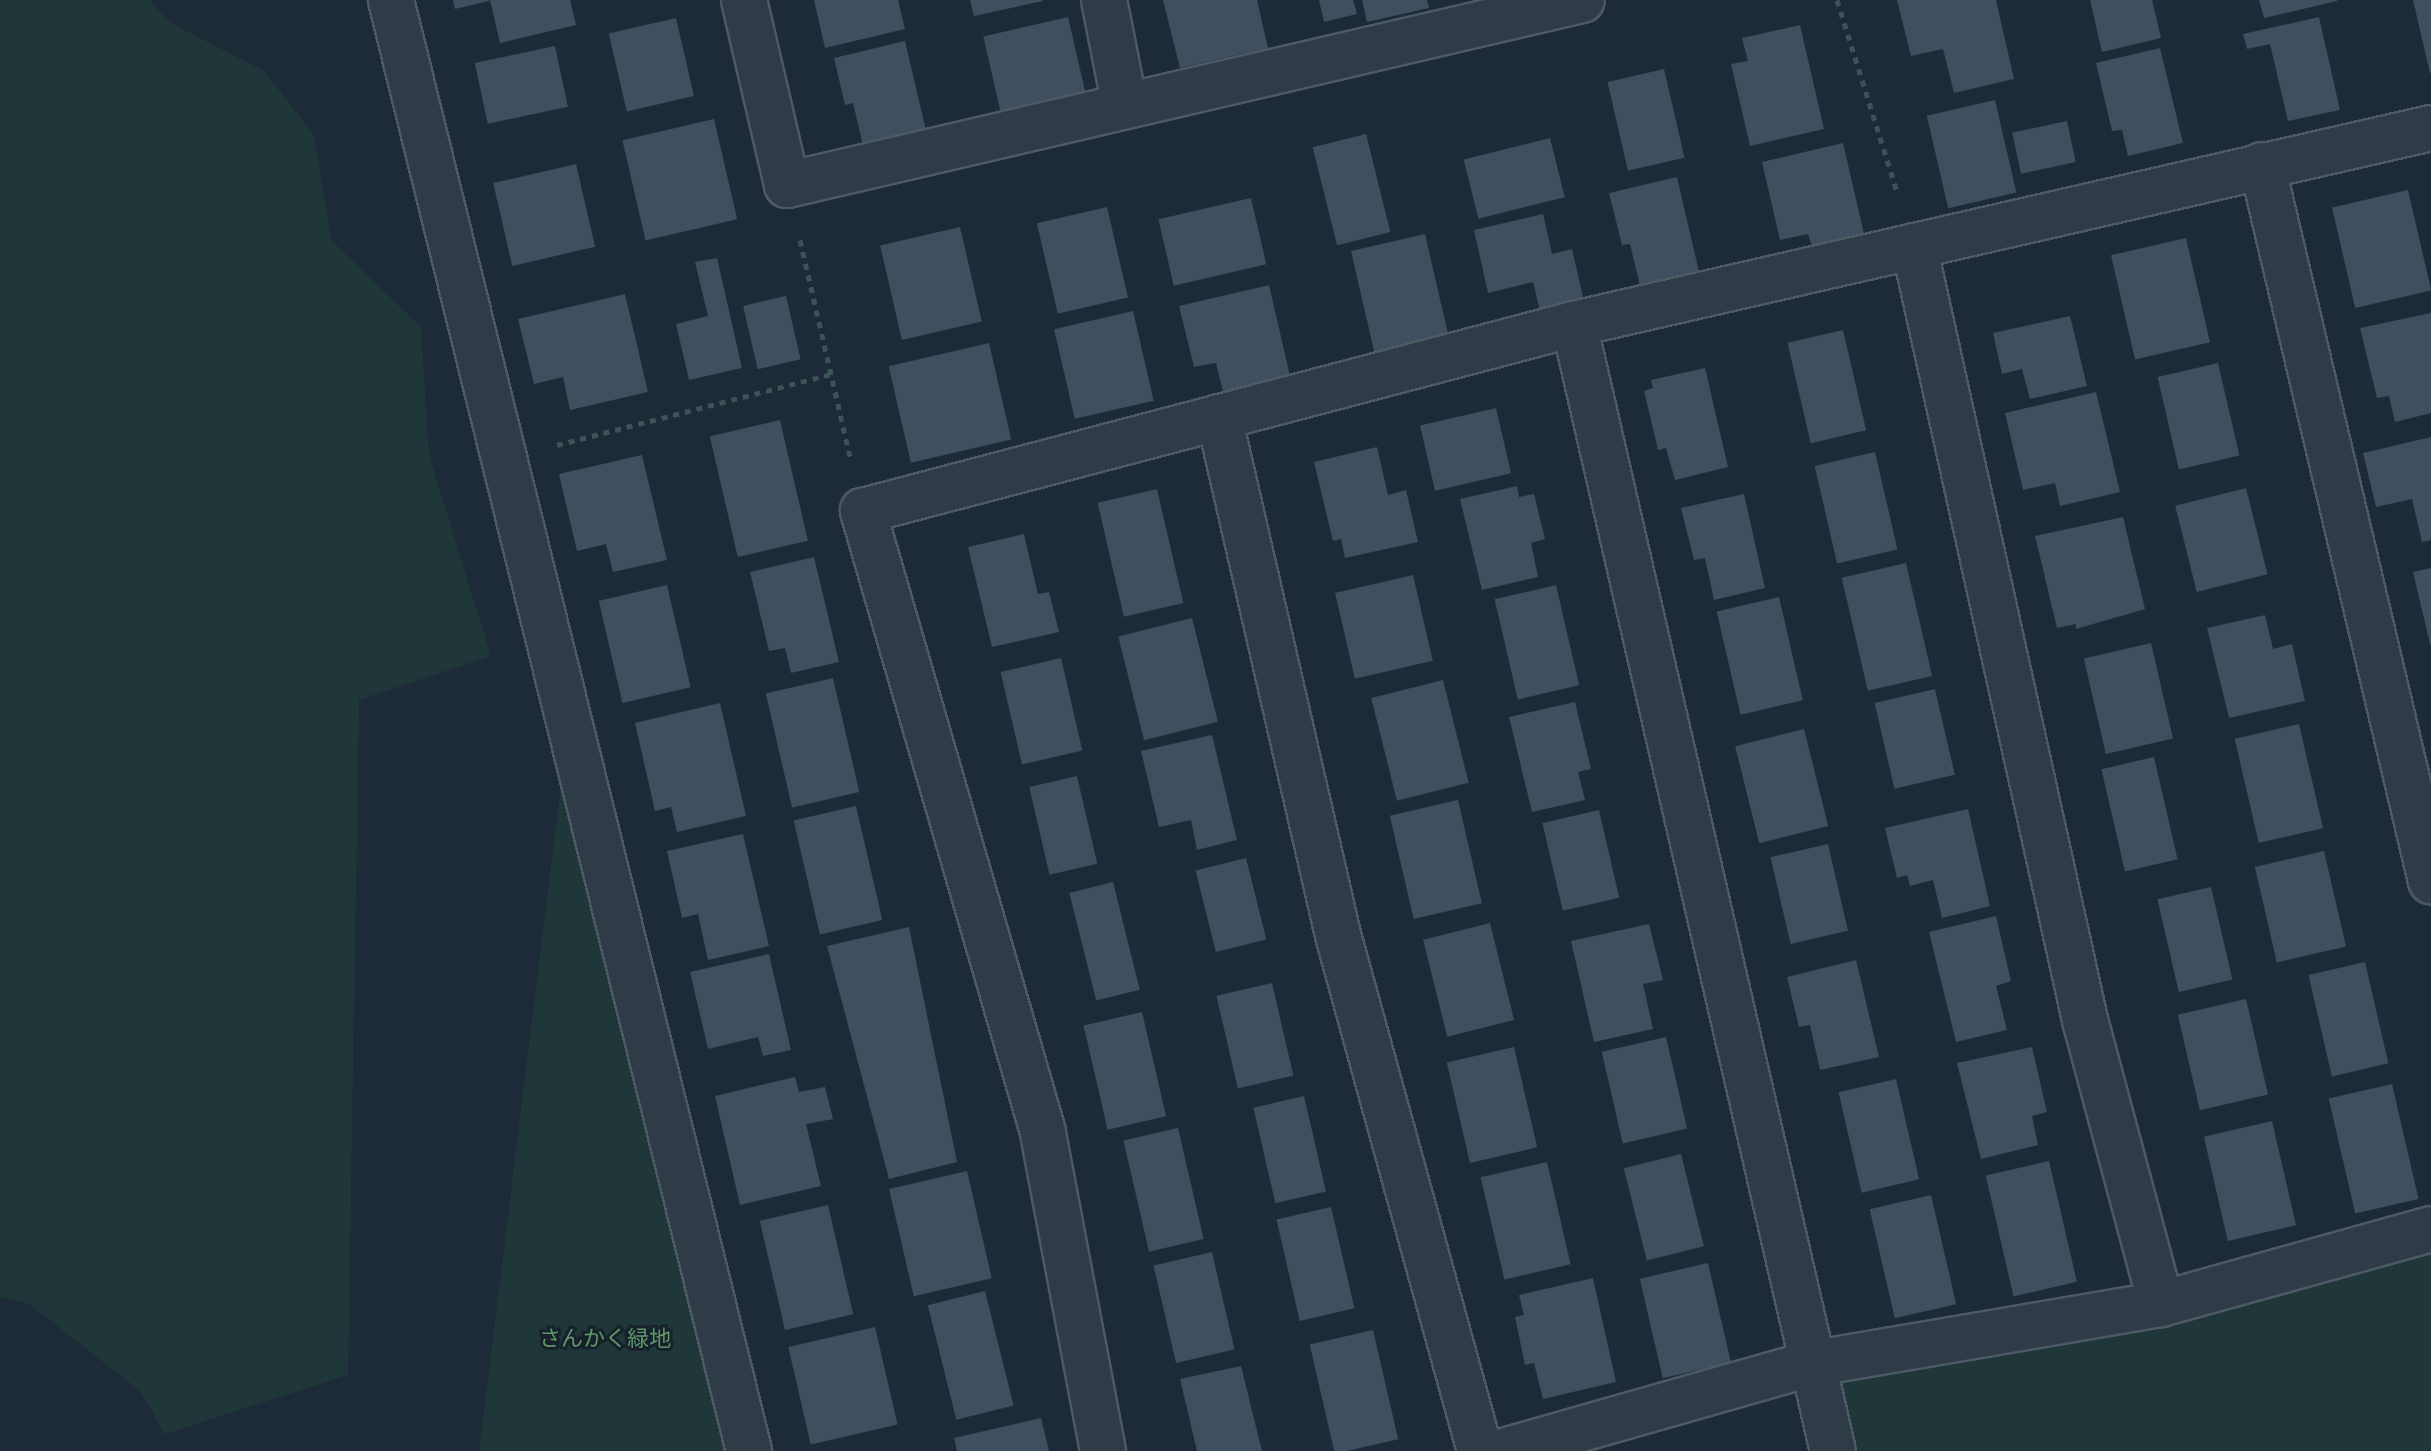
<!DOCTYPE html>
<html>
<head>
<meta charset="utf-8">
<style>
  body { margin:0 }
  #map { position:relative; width:2431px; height:1451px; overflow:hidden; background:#1d2a37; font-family:"DejaVu Sans","Noto Sans JP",sans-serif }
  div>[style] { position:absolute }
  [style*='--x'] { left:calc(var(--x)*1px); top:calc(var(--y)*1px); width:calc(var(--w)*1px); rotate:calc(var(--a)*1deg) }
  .green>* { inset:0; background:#1f3738 }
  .building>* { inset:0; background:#3f4f60; transform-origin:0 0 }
  .path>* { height:5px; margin-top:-2.5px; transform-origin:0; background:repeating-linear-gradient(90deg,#3c5456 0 6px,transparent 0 12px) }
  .roads { filter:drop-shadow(2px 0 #4e5966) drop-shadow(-2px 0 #4e5966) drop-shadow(0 2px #4e5966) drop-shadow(0 -2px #4e5966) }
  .minor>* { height:44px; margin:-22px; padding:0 22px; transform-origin:22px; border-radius:22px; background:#303b48 }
  .tertiary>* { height:44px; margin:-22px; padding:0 22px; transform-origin:22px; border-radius:22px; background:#303b48 }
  span { translate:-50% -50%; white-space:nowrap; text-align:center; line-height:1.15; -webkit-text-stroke:6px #16212c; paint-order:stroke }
  .park-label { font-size:22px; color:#609769 }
</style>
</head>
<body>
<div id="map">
  <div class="green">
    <div style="clip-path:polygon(0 0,150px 0,169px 22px,263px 70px,313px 133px,332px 241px,421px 327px,429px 455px,491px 656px,359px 700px,348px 1375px,165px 1434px,140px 1391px,29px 1304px,0 1297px)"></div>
    <div style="clip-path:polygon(569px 719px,749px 1451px,479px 1451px)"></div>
    <div style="clip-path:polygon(2431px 1229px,2431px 1451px,1833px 1451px,1810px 1364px)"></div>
  </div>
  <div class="building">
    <div style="clip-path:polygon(453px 0,489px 0,489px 1px,455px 9px)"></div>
    <div style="clip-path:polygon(490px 0,570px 0,576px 25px,500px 43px)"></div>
    <div style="clip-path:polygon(814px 0,898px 0,905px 29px,825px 48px)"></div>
    <div style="clip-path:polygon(970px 0,1042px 0,1043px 1px,974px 16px)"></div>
    <div style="clip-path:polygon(1163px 0,1257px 0,1268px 48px,1180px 68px)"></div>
    <div style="clip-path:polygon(1319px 0,1353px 0,1357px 14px,1324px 22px)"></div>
    <div style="clip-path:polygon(1362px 0,1427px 0,1429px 8px,1367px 22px)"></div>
    <div style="clip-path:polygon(1897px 0,1996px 0,2014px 79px,1954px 93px,1943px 49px,1911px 56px)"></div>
    <div style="clip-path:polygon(2090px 0,2152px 0,2161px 38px,2102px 52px)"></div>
    <div style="clip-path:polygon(2259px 0,2337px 0,2337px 1px,2264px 18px)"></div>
    <div style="clip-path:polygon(2413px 0,2431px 0,2431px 73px,2430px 73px)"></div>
    <div style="left:1068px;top:17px;width:87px;height:87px;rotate:77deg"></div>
    <div style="clip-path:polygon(2319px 17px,2340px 110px,2288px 121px,2270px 44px,2247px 49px,2243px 34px)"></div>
    <div style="left:676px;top:18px;width:80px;height:69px;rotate:77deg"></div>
    <div style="clip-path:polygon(1800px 25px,1824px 129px,1750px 146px,1731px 64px,1748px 61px,1742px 38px)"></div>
    <div style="clip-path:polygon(905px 41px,928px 139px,865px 154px,853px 103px,845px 105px,834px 58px)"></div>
    <div style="left:555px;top:46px;width:62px;height:82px;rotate:78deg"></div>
    <div style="clip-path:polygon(2160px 48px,2183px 143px,2128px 156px,2122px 130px,2112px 131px,2096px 63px)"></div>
    <div style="left:1664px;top:69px;width:91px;height:58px;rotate:77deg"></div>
    <div style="left:1995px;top:100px;width:95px;height:70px;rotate:77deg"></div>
    <div style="left:714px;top:119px;width:103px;height:94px;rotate:77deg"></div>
    <div style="left:2067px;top:121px;width:42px;height:56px;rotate:78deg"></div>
    <div style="left:1366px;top:134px;width:101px;height:55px;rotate:76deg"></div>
    <div style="left:1550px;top:138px;width:61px;height:89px;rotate:76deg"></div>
    <div style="clip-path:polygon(1843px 143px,1864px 234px,1812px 246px,1808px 234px,1780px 240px,1762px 162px)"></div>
    <div style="left:576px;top:164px;width:85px;height:85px;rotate:77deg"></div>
    <div style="clip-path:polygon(1677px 177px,1700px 276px,1641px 290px,1630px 244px,1622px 245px,1609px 193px)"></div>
    <div style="left:2408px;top:190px;width:103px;height:78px;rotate:77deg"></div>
    <div style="left:1251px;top:198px;width:68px;height:95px;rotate:77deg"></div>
    <div style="left:1107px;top:207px;width:93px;height:72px;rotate:77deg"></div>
    <div style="clip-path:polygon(1543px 214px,1552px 254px,1572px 249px,1585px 306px,1541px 315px,1533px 282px,1488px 293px,1474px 230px)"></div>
    <div style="left:960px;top:227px;width:97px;height:82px;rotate:77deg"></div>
    <div style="left:1425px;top:234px;width:107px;height:76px;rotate:77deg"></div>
    <div style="left:2186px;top:238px;width:107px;height:77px;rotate:77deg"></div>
    <div style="clip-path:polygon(717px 258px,742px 368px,689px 380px,676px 324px,708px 316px,695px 262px)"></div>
    <div style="clip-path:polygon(1269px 285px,1290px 376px,1223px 392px,1216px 363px,1194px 367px,1179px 306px)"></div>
    <div style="clip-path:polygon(625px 294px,648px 392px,570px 410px,563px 377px,534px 384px,518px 319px)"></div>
    <div style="left:786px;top:296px;width:65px;height:44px;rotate:77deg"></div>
    <div style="left:1133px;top:311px;width:92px;height:81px;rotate:77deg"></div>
    <div style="clip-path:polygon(2431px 313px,2431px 413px,2395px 422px,2389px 396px,2377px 398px,2360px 328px)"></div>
    <div style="clip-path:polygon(2070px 316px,2087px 386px,2030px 399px,2022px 369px,2002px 374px,1993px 333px)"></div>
    <div style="left:1843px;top:330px;width:103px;height:57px;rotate:77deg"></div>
    <div style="left:989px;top:343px;width:99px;height:103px;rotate:77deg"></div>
    <div style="left:2218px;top:363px;width:95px;height:62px;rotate:77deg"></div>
    <div style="clip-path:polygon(1705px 368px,1728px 467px,1675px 480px,1666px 448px,1658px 450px,1644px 391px,1653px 388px,1651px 380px)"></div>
    <div style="clip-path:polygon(2096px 392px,2120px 492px,2060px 506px,2055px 483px,2023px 490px,2005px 413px)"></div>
    <div style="left:1496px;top:408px;width:67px;height:78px;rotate:77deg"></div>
    <div style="left:780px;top:420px;width:124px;height:72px;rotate:77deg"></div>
    <div style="clip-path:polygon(2431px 437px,2431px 540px,2422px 542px,2412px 499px,2376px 507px,2363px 453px)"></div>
    <div style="clip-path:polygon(1377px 447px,1388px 495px,1406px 490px,1418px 542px,1345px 558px,1341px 539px,1333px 541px,1314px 462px)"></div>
    <div style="left:1875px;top:452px;width:100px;height:62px;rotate:77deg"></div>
    <div style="clip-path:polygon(642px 455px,667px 560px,613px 572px,606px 544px,577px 551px,559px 474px)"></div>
    <div style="clip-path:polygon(1517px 486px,1519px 497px,1534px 494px,1545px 539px,1531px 543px,1538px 577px,1482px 590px,1460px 499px)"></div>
    <div style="left:2246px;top:488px;width:89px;height:73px;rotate:76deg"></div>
    <div style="left:1157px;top:489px;width:117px;height:61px;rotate:77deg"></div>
    <div style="clip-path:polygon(1744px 494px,1765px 588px,1714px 600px,1705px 558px,1694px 560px,1681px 508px)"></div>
    <div style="clip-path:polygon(2123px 517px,2145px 609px,2076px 629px,2076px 624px,2057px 628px,2035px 536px)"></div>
    <div style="clip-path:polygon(1024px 534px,1038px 594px,1049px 592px,1059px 632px,992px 647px,968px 547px)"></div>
    <div style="clip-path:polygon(814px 557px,839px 662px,791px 673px,785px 648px,769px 651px,750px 572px)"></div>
    <div style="left:1906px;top:563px;width:116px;height:66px;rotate:77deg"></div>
    <div style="clip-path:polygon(2431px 568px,2431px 644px,2430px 644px,2413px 572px)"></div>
    <div style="left:1413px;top:575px;width:88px;height:80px;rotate:77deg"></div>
    <div style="left:667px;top:585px;width:105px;height:70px;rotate:77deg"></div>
    <div style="left:1556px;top:585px;width:103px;height:63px;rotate:77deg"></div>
    <div style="left:1779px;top:597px;width:106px;height:64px;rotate:77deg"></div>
    <div style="clip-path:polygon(2265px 615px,2273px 649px,2292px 644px,2305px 701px,2229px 718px,2207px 628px)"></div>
    <div style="left:1192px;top:618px;width:107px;height:76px;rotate:76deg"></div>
    <div style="left:2151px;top:643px;width:98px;height:69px;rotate:77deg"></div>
    <div style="left:1061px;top:658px;width:95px;height:62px;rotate:77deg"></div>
    <div style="left:833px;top:678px;width:117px;height:69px;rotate:77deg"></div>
    <div style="left:1443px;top:680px;width:106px;height:74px;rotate:76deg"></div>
    <div style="left:1935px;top:689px;width:88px;height:62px;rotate:77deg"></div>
    <div style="clip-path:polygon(1575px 702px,1591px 769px,1578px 772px,1585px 800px,1532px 812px,1509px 717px)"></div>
    <div style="clip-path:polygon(720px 703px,746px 816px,677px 832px,671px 807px,655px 811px,635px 723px)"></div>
    <div style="left:2299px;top:724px;width:107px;height:66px;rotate:77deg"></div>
    <div style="left:1804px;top:729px;width:100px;height:71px;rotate:76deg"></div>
    <div style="clip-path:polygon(1212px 735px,1237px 840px,1197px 850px,1191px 820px,1159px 827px,1141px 751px)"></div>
    <div style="left:2154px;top:757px;width:105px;height:54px;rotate:77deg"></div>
    <div style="left:1077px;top:776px;width:90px;height:49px;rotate:77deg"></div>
    <div style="left:1458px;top:800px;width:106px;height:70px;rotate:77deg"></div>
    <div style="left:856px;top:806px;width:117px;height:64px;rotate:77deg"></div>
    <div style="clip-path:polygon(1968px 809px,1990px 906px,1942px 918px,1933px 880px,1910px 886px,1907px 875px,1897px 878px,1885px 828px)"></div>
    <div style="left:1599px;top:810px;width:90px;height:58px;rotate:77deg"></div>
    <div style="clip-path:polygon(743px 834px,769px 946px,708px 960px,698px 914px,682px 918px,667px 851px)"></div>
    <div style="left:1828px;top:844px;width:89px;height:59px;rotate:77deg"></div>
    <div style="left:2324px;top:851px;width:98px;height:71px;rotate:77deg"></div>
    <div style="left:1246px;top:858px;width:84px;height:52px;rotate:76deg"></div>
    <div style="left:1113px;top:882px;width:111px;height:45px;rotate:76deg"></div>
    <div style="left:2211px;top:887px;width:95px;height:55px;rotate:77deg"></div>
    <div style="clip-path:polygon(1996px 916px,2011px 981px,1996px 986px,2007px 1030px,1956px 1042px,1929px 932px)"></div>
    <div style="left:1490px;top:923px;width:100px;height:69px;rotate:76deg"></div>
    <div style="clip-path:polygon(1649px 924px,1663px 980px,1643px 984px,1653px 1029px,1594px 1042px,1571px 941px)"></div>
    <div style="clip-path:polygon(909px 927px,957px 1162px,889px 1179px,827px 946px)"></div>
    <div style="clip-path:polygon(769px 954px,791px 1050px,763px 1056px,758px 1037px,708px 1049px,690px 972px)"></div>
    <div style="clip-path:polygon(1856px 960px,1879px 1057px,1820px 1070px,1810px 1025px,1799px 1027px,1787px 977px)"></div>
    <div style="left:2365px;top:962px;width:104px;height:58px;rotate:77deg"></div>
    <div style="left:1272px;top:983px;width:95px;height:57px;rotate:77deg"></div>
    <div style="left:2246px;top:999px;width:98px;height:70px;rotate:77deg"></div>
    <div style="left:1142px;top:1012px;width:107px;height:60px;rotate:77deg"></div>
    <div style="left:1666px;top:1037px;width:94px;height:66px;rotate:77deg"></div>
    <div style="left:1514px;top:1047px;width:103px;height:69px;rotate:77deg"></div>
    <div style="clip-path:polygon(2032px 1047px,2047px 1112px,2032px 1116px,2038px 1145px,1981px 1159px,1957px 1063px)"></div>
    <div style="clip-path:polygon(795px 1077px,799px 1092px,825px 1087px,833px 1119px,806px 1124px,821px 1186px,740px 1205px,715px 1096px)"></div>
    <div style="left:1896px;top:1079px;width:103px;height:59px;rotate:77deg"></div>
    <div style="left:2392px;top:1084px;width:118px;height:65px;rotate:77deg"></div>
    <div style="left:1304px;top:1096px;width:98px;height:52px;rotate:77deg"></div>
    <div style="left:2272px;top:1121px;width:107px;height:70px;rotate:77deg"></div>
    <div style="left:1178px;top:1128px;width:114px;height:56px;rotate:77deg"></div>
    <div style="left:1681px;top:1154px;width:95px;height:59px;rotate:76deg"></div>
    <div style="left:2049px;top:1161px;width:124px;height:65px;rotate:77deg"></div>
    <div style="left:1547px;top:1162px;width:105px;height:68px;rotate:77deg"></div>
    <div style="left:967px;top:1171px;width:110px;height:80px;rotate:77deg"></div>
    <div style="left:1931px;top:1195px;width:112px;height:63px;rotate:77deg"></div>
    <div style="left:828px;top:1205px;width:112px;height:70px;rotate:77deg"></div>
    <div style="left:1331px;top:1207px;width:104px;height:56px;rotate:77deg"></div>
    <div style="left:1212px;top:1252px;width:100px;height:60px;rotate:77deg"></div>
    <div style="left:1708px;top:1263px;width:102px;height:70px;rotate:77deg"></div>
    <div style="clip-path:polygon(1593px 1278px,1616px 1382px,1543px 1399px,1534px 1363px,1525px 1365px,1515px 1317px,1524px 1315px,1519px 1295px)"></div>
    <div style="left:985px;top:1291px;width:118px;height:59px;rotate:76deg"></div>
    <div style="left:875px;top:1327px;width:100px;height:89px;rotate:77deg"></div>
    <div style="left:1373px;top:1330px;width:112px;height:65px;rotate:77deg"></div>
    <div style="clip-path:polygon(1241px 1366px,1262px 1451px,1197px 1451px,1180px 1379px)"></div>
    <div style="clip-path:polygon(1041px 1418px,1049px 1451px,957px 1451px,954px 1438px)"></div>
  </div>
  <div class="path">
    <div style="--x:1837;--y:0;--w:204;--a:72.6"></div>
    <div style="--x:800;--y:240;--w:222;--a:77"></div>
    <div style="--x:557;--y:445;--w:283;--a:-14.5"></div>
  </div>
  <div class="roads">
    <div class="minor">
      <div style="--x:744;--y:0;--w:190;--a:76.9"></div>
      <div style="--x:787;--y:185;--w:816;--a:-13.1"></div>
      <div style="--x:1104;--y:0;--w:108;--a:78.8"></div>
      <div style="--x:2262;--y:165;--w:736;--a:76.72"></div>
      <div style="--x:1914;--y:246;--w:793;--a:77.54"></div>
      <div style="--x:2085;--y:1020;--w:294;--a:75"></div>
      <div style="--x:1574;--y:324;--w:879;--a:-12.88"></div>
      <div style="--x:1219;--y:417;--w:531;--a:77.06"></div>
      <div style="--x:1338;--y:935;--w:535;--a:74.61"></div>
      <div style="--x:1103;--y:1451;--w:325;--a:-100.7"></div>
      <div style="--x:1043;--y:1132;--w:647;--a:-106.16"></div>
      <div style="--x:863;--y:511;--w:735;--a:-14.74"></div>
      <div style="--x:1574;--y:324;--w:1156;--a:77.06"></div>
    </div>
    <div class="tertiary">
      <div style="--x:391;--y:0;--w:1495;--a:76.14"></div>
      <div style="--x:1504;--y:1451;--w:318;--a:-15.9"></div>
      <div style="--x:1810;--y:1364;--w:356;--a:-9.7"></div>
      <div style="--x:2161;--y:1304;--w:280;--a:-15.5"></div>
    </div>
  </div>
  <div class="park-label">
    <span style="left:605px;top:1339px">さんかく緑地</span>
  </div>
</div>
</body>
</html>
